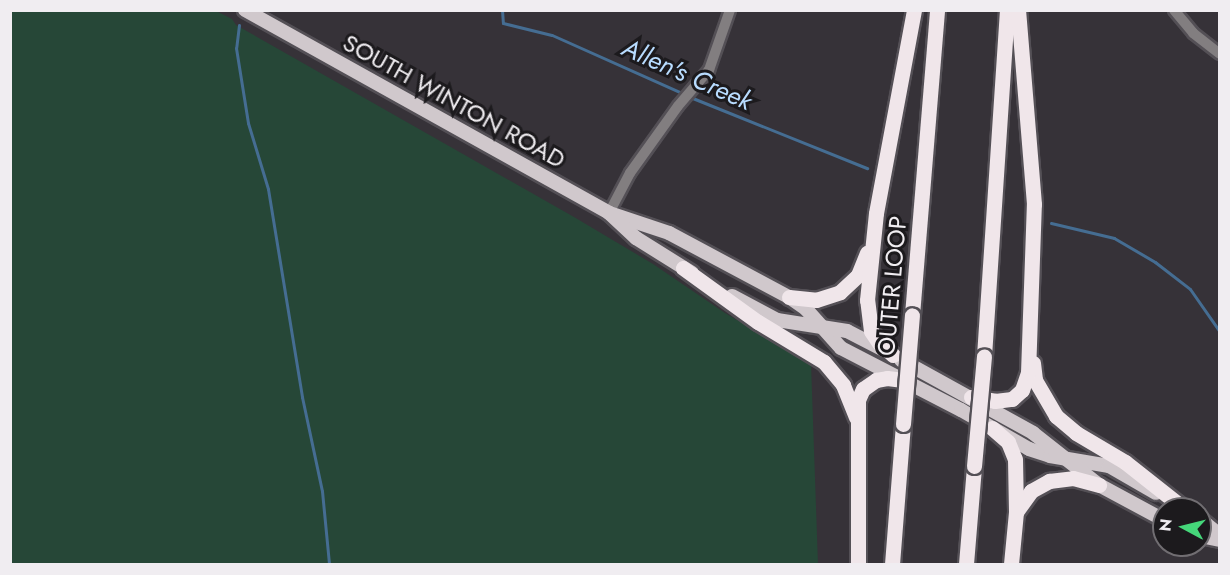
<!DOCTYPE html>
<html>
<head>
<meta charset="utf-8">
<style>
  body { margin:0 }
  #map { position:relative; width:1230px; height:575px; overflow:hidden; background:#363238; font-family:Jost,sans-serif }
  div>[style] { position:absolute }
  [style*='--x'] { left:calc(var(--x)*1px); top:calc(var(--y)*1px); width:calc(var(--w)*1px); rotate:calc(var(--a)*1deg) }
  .green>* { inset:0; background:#264737 }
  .stream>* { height:3px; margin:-1.5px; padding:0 1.5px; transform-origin:1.5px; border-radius:1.5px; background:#456d92 }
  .roads { filter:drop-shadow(2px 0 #545056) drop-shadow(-2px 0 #545056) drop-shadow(0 2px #545056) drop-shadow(0 -2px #545056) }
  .minor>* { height:10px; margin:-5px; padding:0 5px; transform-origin:5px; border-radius:5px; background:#827e80 }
  .major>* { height:14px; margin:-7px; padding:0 7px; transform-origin:7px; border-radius:7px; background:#d0c8cc }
  .highway>* { height:15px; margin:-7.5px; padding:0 7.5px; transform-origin:7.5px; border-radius:7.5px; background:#f0e6ea }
  .bridges { filter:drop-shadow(2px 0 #545056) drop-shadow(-2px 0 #545056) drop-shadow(0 2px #545056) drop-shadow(0 -2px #545056) }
  .highway-bridge>* { height:15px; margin:-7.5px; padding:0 7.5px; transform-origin:7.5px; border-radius:7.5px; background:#f0e6ea }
  span { translate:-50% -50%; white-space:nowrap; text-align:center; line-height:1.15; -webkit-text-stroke:6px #1c1a1d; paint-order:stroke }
  .street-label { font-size:24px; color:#f0edf1 }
  .water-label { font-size:26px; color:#b8dcff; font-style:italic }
  .frame { position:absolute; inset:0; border:12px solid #f0edf1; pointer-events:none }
  .north { position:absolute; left:1152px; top:497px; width:60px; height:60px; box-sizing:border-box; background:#1c1a1d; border:2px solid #716e72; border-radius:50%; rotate:277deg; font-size:16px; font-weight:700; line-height:24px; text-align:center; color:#f0edf1 }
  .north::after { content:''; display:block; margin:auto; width:21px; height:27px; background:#45d77a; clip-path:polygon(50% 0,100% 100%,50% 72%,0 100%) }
</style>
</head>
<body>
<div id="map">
  <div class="green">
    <div style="clip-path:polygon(10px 11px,216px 11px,232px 19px,236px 25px,574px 217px,653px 264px,725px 313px,811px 363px,818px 564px,11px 564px)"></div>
  </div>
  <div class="stream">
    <div style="--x:502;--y:10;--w:13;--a:86"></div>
    <div style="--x:503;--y:23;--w:50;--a:13.8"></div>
    <div style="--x:552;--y:35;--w:145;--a:24.1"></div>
    <div style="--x:239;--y:25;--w:23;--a:97"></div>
    <div style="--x:236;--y:48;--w:76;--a:80.9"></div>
    <div style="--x:248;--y:123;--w:69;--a:73.1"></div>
    <div style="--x:268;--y:189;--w:211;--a:80.7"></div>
    <div style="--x:302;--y:397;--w:96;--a:78"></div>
    <div style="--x:322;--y:491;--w:73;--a:84.5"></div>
    <div style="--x:690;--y:97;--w:191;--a:21.9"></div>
    <div style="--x:1051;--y:223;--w:65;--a:13.4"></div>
    <div style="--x:1114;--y:238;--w:48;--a:30.3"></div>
    <div style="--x:1155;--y:262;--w:44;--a:37.6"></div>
    <div style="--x:1190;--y:289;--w:52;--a:55.1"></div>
  </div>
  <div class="roads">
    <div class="minor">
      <div style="--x:1174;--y:10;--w:30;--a:50"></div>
      <div style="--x:1193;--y:33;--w:34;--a:38"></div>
      <div style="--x:609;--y:213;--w:45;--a:-62.3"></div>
      <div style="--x:630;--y:173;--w:82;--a:-54.4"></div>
      <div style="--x:678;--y:106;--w:48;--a:-49.3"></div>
      <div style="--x:709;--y:70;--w:64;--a:-70.7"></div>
    </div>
    <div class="major">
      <div style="--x:245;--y:10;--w:417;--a:29.1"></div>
      <div style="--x:609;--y:213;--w:63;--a:18.4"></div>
      <div style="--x:669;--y:233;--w:136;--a:28.1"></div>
      <div style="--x:789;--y:297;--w:21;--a:35"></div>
      <div style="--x:806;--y:309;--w:52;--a:48.1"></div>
      <div style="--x:841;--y:348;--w:135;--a:27.3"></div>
      <div style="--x:961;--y:410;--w:78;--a:29.8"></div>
      <div style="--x:1029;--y:449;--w:22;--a:18"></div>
      <div style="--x:1050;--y:456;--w:60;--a:9.6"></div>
      <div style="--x:1109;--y:466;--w:54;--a:29.9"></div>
      <div style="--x:609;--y:213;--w:37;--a:43"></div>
      <div style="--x:636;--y:238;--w:66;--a:32"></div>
      <div style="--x:732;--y:296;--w:51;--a:28.1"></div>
      <div style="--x:777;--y:320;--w:71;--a:8.9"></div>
      <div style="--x:847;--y:331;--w:42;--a:27.2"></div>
      <div style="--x:901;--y:360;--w:151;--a:28.9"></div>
      <div style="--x:1033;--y:433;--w:84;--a:38.2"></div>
      <div style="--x:1099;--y:485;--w:74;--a:28.3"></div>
      <div style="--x:1200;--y:519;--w:26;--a:39"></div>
      <div style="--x:1200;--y:536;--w:20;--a:11"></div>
    </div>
    <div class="highway">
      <div style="--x:683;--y:268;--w:92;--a:35.8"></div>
      <div style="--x:758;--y:322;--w:77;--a:31.2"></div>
      <div style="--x:824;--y:362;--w:30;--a:50"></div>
      <div style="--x:843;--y:385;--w:35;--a:68"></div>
      <div style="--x:789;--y:297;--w:27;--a:6"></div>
      <div style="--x:816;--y:300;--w:25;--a:-18"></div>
      <div style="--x:840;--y:292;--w:25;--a:-43"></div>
      <div style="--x:858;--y:275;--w:24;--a:-68"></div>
      <div style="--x:912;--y:315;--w:306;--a:-85.3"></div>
      <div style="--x:893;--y:355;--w:18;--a:-139"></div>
      <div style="--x:879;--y:343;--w:14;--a:-124"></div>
      <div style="--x:871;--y:331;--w:31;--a:-97"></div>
      <div style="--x:867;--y:300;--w:87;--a:-84.1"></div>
      <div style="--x:876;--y:213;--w:207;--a:-79.4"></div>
      <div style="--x:984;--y:356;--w:347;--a:-86.2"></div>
      <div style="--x:1033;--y:363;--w:17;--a:83"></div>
      <div style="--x:1035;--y:380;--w:42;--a:59.7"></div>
      <div style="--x:1056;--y:416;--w:26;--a:40"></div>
      <div style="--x:1076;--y:433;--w:57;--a:30.6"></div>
      <div style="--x:1125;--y:462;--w:73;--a:38.3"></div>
      <div style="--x:971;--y:397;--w:24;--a:9"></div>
      <div style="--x:995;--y:401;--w:17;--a:-7"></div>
      <div style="--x:1012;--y:399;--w:13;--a:-42"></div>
      <div style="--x:1022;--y:390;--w:18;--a:-71"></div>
      <div style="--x:1028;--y:373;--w:169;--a:-88"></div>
      <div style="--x:1034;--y:204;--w:195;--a:-94.7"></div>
      <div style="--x:992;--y:428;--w:21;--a:41"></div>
      <div style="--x:1008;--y:442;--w:18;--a:68"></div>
      <div style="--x:1015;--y:459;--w:53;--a:88.9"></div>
      <div style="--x:1016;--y:512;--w:52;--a:95.5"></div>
      <div style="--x:1016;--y:512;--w:26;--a:-54"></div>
      <div style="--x:1031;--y:491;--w:21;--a:-29"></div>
      <div style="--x:1049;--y:481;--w:24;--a:-7"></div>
      <div style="--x:1073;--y:478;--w:27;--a:15"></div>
      <div style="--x:858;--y:564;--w:164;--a:-90"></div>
      <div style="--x:858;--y:400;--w:12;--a:-66"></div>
      <div style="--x:863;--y:389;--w:16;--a:-35"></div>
      <div style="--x:876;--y:380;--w:11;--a:-10"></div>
      <div style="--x:887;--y:378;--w:16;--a:7"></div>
      <div style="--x:892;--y:564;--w:140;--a:-85.5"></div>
      <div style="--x:966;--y:564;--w:98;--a:-85.3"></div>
    </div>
  </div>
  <div class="bridges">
    <div class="highway-bridge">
      <div style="--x:903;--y:424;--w:109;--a:-85.3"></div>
      <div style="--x:974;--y:466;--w:110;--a:-84.8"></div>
    </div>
  </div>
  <div class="street-label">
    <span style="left:454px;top:101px;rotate:29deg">SOUTH WINTON ROAD</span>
    <span style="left:892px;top:286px;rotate:-85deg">OUTER LOOP</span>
  </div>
  <div class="water-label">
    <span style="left:687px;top:75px;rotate:24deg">Allen's Creek</span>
  </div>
  <div class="frame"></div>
  <div class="north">N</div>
</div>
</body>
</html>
